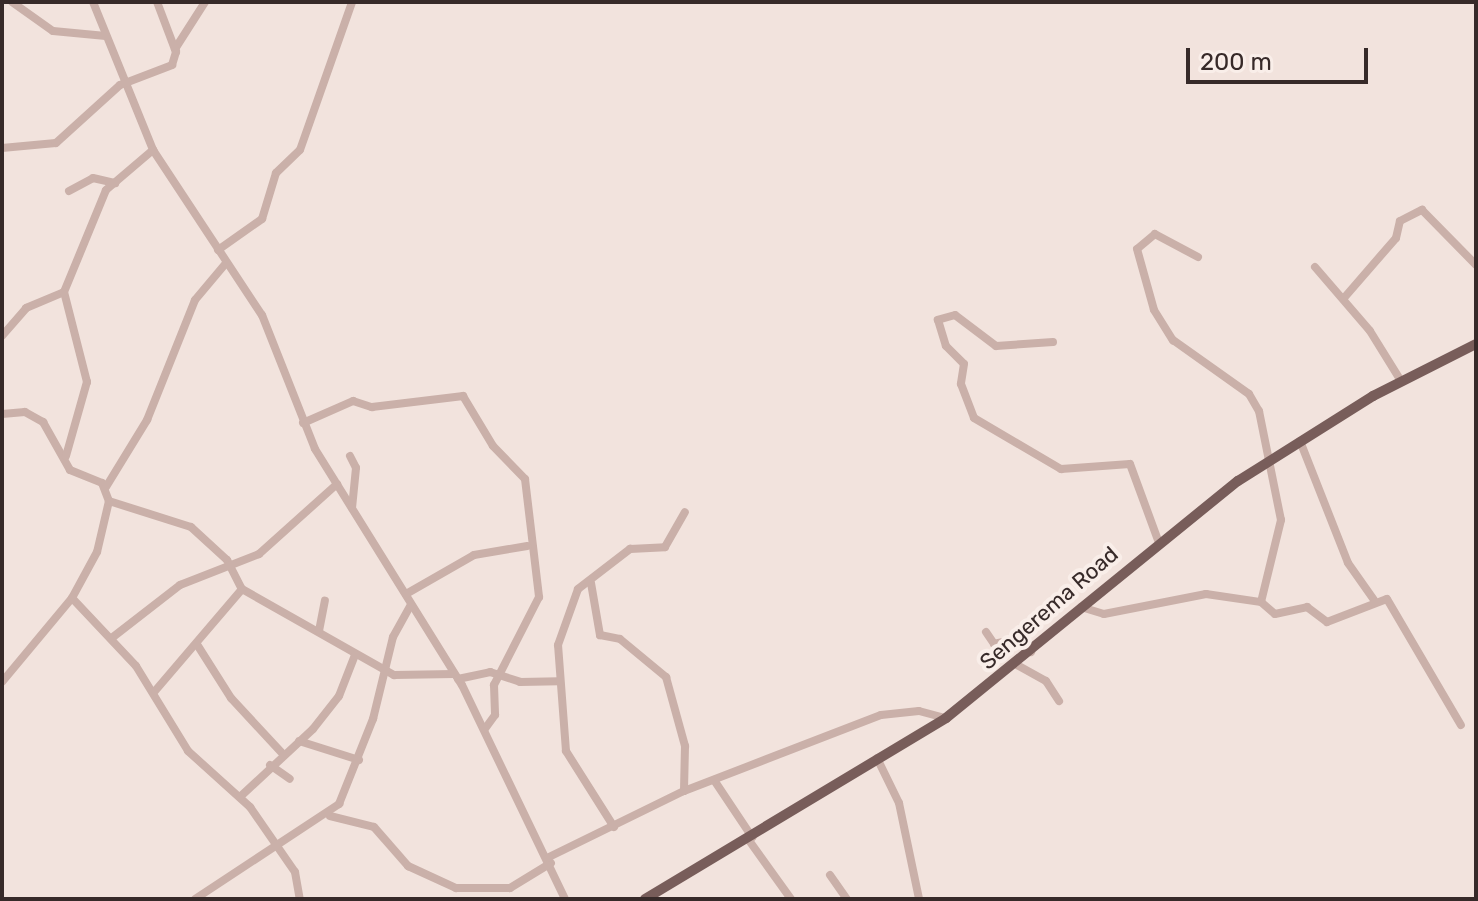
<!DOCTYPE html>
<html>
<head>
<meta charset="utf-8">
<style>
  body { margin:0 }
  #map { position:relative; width:1478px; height:901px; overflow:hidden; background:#f2e3dd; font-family:Rubik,sans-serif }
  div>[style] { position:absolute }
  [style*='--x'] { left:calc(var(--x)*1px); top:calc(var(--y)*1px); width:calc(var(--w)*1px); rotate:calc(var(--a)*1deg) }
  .minor>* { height:8px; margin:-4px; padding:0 4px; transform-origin:4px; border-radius:4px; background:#cab0a9 }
  .major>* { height:10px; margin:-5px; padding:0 5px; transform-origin:5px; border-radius:5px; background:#785d5a }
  span { translate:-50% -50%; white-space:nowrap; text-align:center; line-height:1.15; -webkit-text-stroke:8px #f9eee9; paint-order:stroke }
  .street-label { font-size:22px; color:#372a29 }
  .frame { position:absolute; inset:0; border:4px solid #372a29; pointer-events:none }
  .scale { position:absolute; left:1186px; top:48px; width:182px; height:36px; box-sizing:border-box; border:4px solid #372a29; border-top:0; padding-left:10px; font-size:24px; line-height:28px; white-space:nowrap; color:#372a29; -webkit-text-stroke:6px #f9eee9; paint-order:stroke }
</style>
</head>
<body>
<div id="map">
  <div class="minor">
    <div style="--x:12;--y:2;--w:50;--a:35.3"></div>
    <div style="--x:53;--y:31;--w:53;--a:5.4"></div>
    <div style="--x:93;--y:2;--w:160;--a:67.9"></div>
    <div style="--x:153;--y:150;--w:198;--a:56.6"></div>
    <div style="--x:262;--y:315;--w:144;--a:68.4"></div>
    <div style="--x:315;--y:449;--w:278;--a:58.1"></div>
    <div style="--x:462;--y:685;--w:237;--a:64.3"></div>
    <div style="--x:175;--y:49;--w:56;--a:-57.4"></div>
    <div style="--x:2;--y:148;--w:54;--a:-5.3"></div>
    <div style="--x:56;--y:143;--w:86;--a:-42.2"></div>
    <div style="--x:120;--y:85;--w:56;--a:-21"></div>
    <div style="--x:172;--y:65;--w:14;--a:-73"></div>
    <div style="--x:176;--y:52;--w:53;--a:-110.8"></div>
    <div style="--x:69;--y:191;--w:27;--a:-28"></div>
    <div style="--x:93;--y:178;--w:23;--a:13"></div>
    <div style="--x:218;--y:250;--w:54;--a:-35.2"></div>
    <div style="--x:262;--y:219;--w:48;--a:-73.1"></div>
    <div style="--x:276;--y:173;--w:33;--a:-44"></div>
    <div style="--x:300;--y:150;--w:157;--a:-70.6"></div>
    <div style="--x:1198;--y:257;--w:49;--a:-151.9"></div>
    <div style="--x:1155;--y:234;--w:23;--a:140"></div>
    <div style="--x:1137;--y:249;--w:63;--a:74.4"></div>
    <div style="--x:1154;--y:310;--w:36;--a:58"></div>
    <div style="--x:1173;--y:340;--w:93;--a:35.4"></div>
    <div style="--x:1249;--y:394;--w:20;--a:60"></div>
    <div style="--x:1259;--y:411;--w:111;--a:78.6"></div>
    <div style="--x:1281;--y:520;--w:84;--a:103.7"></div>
    <div style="--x:1315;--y:267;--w:84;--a:49.3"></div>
    <div style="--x:1370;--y:331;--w:59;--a:58.2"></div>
    <div style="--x:1344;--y:298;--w:79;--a:-49.1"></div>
    <div style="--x:1396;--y:238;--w:17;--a:-77"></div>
    <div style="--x:1400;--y:221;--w:25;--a:-27"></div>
    <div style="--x:1422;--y:210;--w:77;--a:45.5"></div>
    <div style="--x:2;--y:336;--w:37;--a:-49"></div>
    <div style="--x:26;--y:308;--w:41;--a:-22.8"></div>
    <div style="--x:1053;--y:342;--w:57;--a:176"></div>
    <div style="--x:996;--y:346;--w:51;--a:-142.9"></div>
    <div style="--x:955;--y:315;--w:18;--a:164"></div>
    <div style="--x:938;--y:320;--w:27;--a:73"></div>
    <div style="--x:946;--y:346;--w:25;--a:45"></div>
    <div style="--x:964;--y:364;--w:20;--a:99"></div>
    <div style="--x:961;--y:384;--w:36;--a:69"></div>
    <div style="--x:974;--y:418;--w:101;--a:30.4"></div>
    <div style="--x:1061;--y:469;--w:69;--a:-4.1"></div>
    <div style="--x:1130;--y:464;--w:81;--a:69.8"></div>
    <div style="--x:2;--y:414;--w:23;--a:-5"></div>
    <div style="--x:25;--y:412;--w:21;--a:29"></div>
    <div style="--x:43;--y:422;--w:55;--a:60.6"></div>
    <div style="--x:70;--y:470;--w:35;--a:22"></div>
    <div style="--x:102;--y:483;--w:19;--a:69"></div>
    <div style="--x:109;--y:501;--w:52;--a:103.2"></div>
    <div style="--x:97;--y:552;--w:52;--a:118.5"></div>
    <div style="--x:72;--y:598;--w:109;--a:129.8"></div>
    <div style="--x:303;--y:423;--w:55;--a:-23.7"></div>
    <div style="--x:353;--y:401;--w:20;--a:18"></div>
    <div style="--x:372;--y:407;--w:92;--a:-6.9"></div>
    <div style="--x:463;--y:396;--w:58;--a:59"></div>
    <div style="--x:493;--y:446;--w:46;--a:45.9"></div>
    <div style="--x:525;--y:479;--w:119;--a:83.2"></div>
    <div style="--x:539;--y:597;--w:99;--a:117.1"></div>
    <div style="--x:494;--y:685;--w:30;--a:88"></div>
    <div style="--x:495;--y:715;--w:17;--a:126"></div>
    <div style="--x:1300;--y:441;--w:131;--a:68.5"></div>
    <div style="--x:1348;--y:563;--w:45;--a:54.9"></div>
    <div style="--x:66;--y:456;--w:77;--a:-74.2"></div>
    <div style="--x:87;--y:382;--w:93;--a:-104.3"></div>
    <div style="--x:64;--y:292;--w:110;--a:-67.6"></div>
    <div style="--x:106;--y:190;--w:62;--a:-40.4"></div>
    <div style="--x:350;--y:456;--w:13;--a:63"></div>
    <div style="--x:356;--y:468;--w:40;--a:95.7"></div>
    <div style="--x:106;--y:487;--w:79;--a:-58.5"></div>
    <div style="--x:147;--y:420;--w:129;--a:-68.2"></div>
    <div style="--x:195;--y:300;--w:48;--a:-50"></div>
    <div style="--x:109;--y:501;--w:86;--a:17.6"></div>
    <div style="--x:191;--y:527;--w:49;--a:42.5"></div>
    <div style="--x:227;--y:560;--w:33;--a:63"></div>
    <div style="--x:242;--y:589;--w:175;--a:29.5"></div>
    <div style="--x:394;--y:675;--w:60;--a:-1"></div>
    <div style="--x:591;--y:583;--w:53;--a:80.2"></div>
    <div style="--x:600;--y:635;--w:20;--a:11"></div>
    <div style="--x:620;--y:639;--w:60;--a:39.6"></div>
    <div style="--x:666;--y:677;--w:72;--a:74.6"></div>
    <div style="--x:685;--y:746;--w:45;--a:91.3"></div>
    <div style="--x:406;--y:594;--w:78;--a:-29.8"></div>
    <div style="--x:474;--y:555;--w:54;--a:-9.6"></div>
    <div style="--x:72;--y:598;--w:93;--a:46.7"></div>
    <div style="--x:136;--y:666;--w:100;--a:58.5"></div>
    <div style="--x:188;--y:751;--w:84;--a:42.1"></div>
    <div style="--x:250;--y:807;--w:79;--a:55.3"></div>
    <div style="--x:295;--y:872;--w:27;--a:80"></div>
    <div style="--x:1081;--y:607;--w:24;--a:17"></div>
    <div style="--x:1104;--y:614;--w:104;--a:-11.1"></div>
    <div style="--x:1206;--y:594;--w:56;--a:8.3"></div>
    <div style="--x:1261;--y:602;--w:18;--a:41"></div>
    <div style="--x:1275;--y:614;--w:33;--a:-12"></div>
    <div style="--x:1307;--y:607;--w:25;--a:37"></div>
    <div style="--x:1327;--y:622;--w:64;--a:-21"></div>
    <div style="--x:1387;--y:599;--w:146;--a:59.6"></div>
    <div style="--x:319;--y:631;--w:31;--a:-79"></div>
    <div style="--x:986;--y:632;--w:14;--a:56"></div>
    <div style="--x:994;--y:644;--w:23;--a:-13"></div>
    <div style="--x:1016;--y:639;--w:20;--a:41"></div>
    <div style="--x:113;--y:637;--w:85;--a:-37.8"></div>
    <div style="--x:180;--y:585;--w:85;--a:-21.4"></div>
    <div style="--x:259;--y:554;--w:105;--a:-41.9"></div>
    <div style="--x:198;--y:646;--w:62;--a:57.6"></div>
    <div style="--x:231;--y:698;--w:74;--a:47.2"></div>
    <div style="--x:1017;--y:665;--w:33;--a:29"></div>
    <div style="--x:1046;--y:681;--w:24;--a:57"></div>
    <div style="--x:458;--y:679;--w:33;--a:-12"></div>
    <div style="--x:490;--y:672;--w:32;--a:18"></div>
    <div style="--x:520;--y:682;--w:39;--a:-1"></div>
    <div style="--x:155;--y:691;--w:134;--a:-49.5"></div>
    <div style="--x:299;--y:741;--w:63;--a:17.6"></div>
    <div style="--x:877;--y:758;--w:50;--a:63.9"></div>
    <div style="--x:899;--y:803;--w:98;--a:78.2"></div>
    <div style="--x:270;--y:765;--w:24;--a:35"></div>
    <div style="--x:714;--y:780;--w:69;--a:56.3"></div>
    <div style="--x:241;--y:796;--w:98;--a:-42.9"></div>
    <div style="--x:313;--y:729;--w:42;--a:-51.8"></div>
    <div style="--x:339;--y:696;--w:44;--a:-68.7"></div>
    <div style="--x:330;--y:816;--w:45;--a:14"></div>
    <div style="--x:374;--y:827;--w:52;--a:48.9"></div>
    <div style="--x:408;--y:866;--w:53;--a:24.6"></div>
    <div style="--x:456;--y:888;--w:54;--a:0"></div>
    <div style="--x:510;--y:888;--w:48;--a:-31.4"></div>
    <div style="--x:614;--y:827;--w:90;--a:-122.3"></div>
    <div style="--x:566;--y:751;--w:106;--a:-94.3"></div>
    <div style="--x:558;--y:645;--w:59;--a:-70.3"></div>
    <div style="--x:578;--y:589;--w:66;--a:-37.6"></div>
    <div style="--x:630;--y:549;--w:35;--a:-3"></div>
    <div style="--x:665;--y:547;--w:40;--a:-60.3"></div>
    <div style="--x:748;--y:839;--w:74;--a:54.4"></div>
    <div style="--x:549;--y:857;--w:150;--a:-26.1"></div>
    <div style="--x:684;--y:791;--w:211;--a:-21.1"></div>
    <div style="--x:881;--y:715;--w:38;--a:-6"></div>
    <div style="--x:919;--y:711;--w:28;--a:15"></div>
    <div style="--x:830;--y:875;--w:29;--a:55"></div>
    <div style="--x:195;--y:899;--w:173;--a:-33.4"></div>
    <div style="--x:339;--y:804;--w:92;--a:-68.2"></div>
    <div style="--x:373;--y:719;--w:84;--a:-76.3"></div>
    <div style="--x:393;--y:637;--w:37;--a:-61"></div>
  </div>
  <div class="major">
    <div style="--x:645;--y:899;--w:351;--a:-31"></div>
    <div style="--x:946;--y:718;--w:376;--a:-39.1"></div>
    <div style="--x:1238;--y:481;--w:160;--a:-32.2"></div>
    <div style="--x:1373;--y:396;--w:115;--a:-26.8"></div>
  </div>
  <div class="street-label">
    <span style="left:1049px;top:608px;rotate:-41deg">Sengerema Road</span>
  </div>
  <div class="frame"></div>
  <div class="scale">200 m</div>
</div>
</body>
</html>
